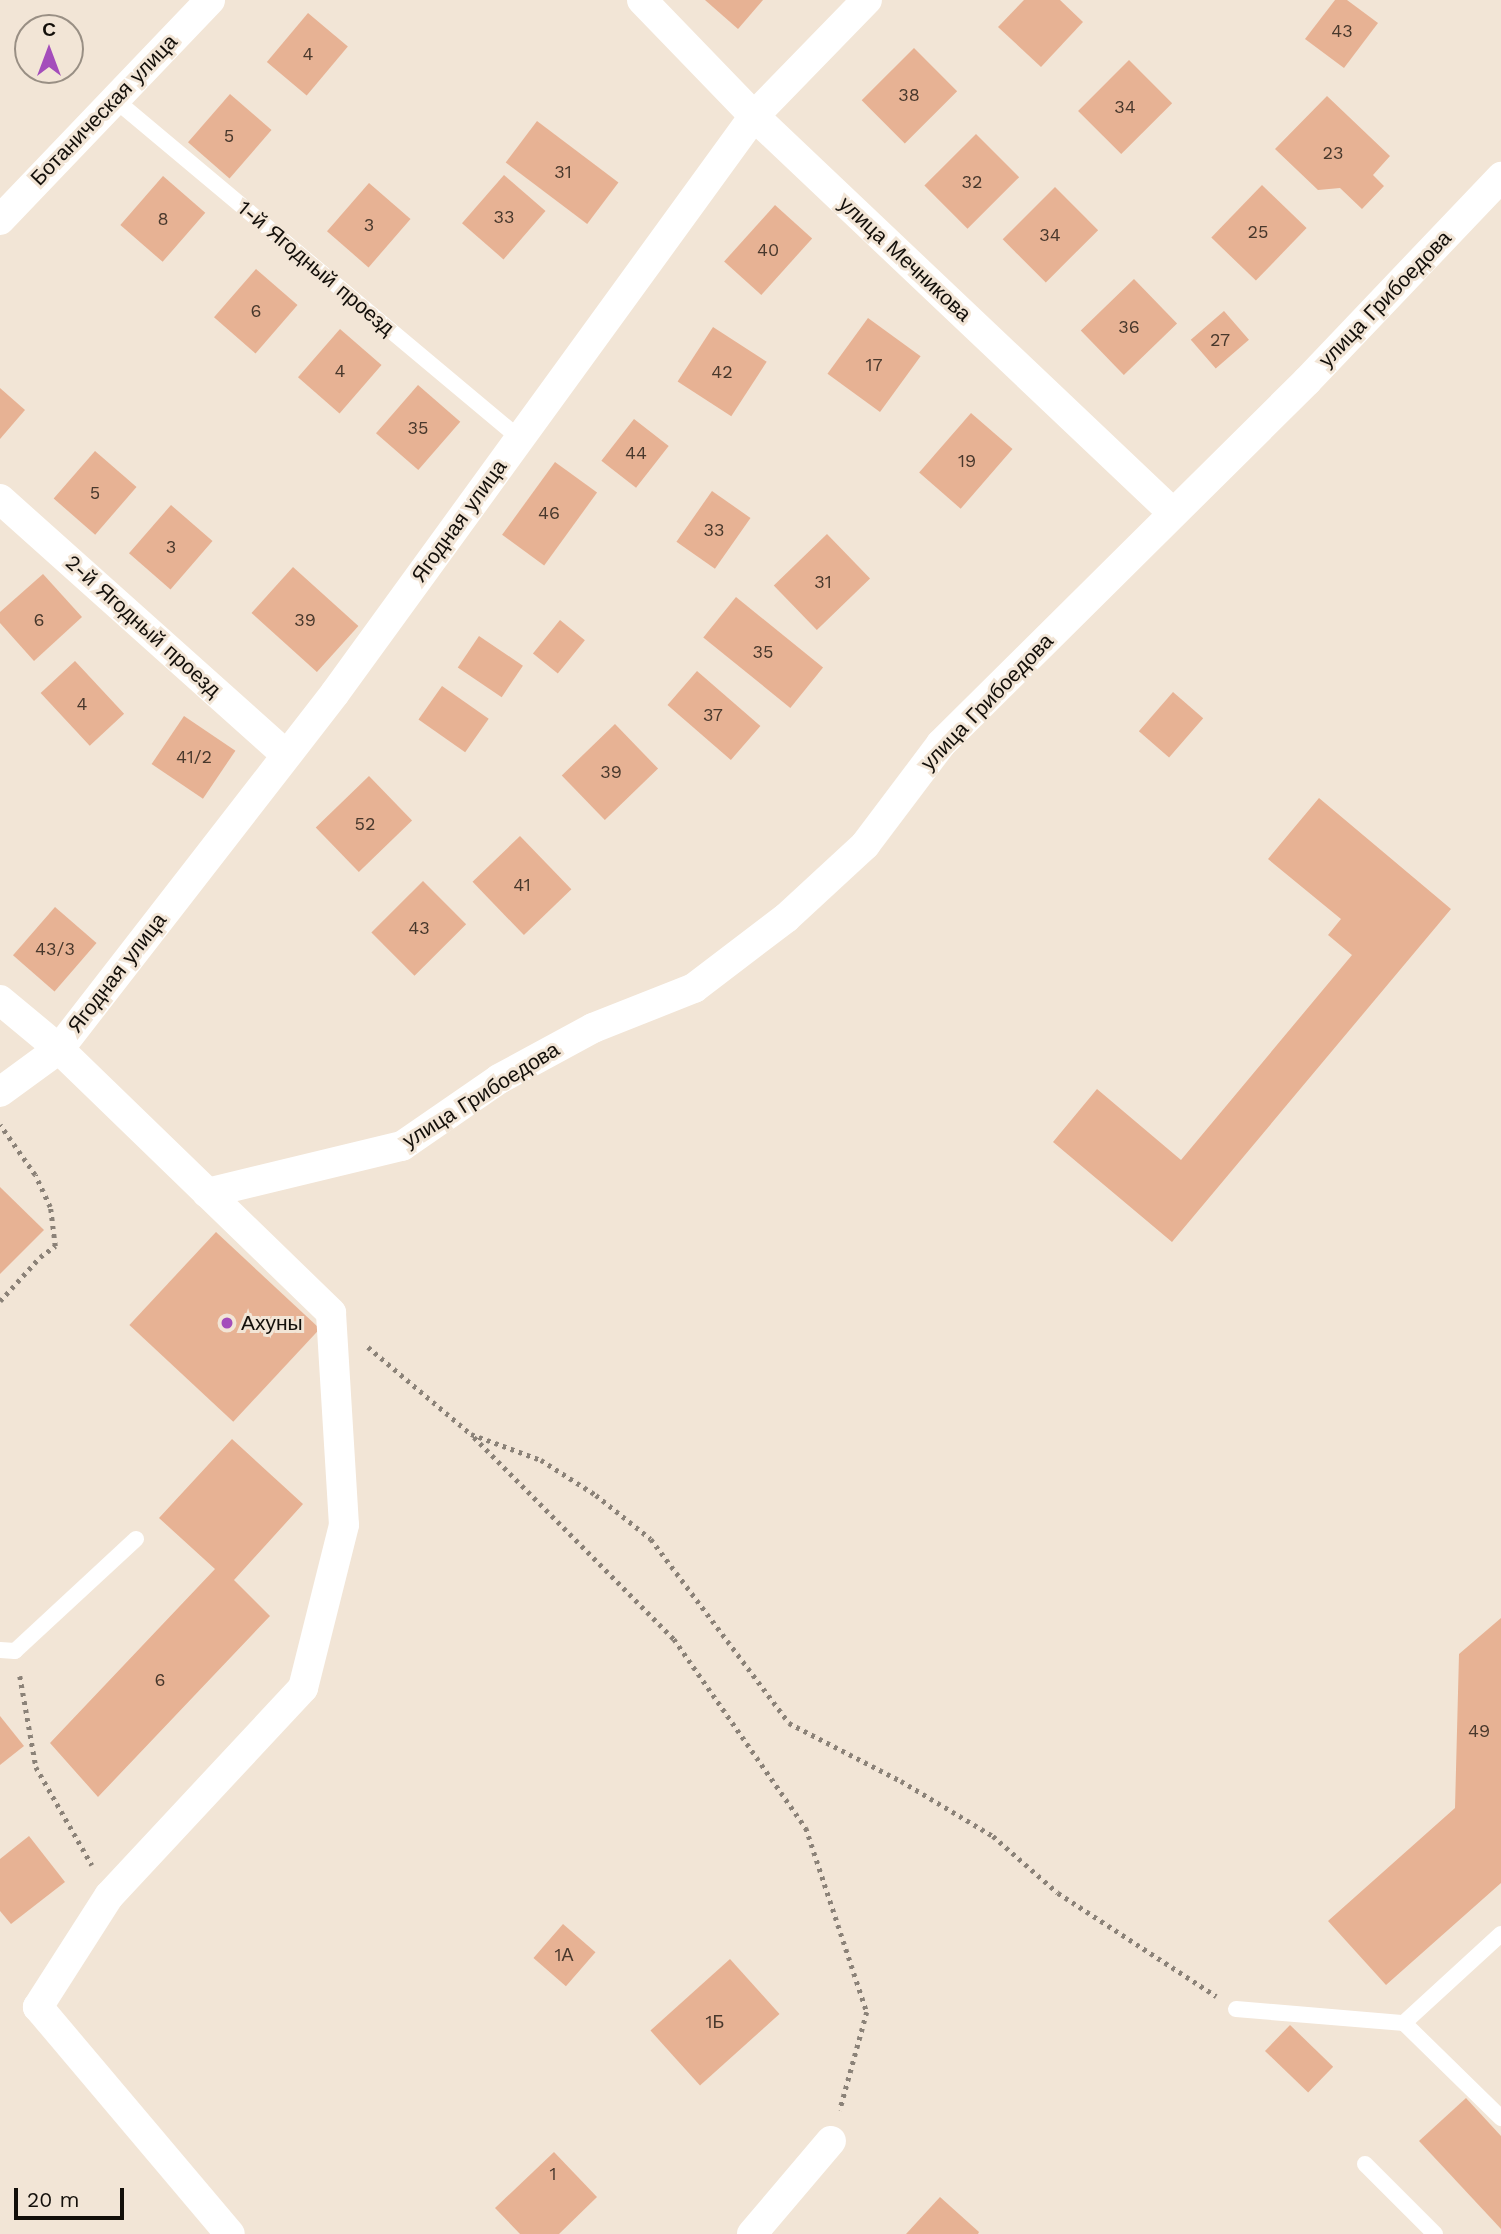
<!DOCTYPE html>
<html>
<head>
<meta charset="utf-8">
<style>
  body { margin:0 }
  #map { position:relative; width:1501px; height:2234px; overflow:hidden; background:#f2e5d6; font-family:"Work Sans",sans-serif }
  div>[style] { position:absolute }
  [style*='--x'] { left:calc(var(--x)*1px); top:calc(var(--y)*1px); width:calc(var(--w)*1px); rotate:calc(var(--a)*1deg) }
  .building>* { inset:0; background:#e7b294; transform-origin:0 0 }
  .path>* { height:4.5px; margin-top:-2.25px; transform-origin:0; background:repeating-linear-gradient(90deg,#8b8278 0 3.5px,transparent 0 8.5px) }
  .lane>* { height:16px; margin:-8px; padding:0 8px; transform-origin:8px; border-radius:8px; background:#fff }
  .street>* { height:30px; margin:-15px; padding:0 15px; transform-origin:15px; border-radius:15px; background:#fff }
  .dots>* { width:19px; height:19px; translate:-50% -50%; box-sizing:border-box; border:4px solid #f2e5d6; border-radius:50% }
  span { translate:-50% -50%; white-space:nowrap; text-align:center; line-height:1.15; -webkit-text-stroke:6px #f2e5d6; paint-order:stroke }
  .number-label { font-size:18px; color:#48382c }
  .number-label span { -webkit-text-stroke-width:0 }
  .street-label { font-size:21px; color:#130f0a }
  .poi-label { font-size:21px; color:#130f0a }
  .left { translate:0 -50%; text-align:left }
  .north { position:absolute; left:14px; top:14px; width:70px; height:70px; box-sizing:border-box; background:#f2e5d6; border:2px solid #998f84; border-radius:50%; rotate:0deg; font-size:19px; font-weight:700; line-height:28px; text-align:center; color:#130f0a }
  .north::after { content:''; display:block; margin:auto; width:24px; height:32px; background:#a44dbb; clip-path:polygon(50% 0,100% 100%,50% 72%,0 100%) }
  .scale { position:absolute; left:14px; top:2188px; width:110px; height:32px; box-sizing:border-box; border:4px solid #130f0a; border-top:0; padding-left:9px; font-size:21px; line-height:24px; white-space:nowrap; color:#130f0a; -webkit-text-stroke:5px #f2e5d6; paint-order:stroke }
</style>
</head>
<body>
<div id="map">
  <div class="building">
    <div style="clip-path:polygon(705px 0,763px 0,738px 29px)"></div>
    <div style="clip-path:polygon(1024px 0,1060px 0,1083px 22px,1041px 67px,998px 27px)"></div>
    <div style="clip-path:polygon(1335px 0,1347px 0,1378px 23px,1344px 68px,1305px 39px)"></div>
    <div style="left:308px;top:13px;width:52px;height:64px;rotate:40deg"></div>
    <div style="left:914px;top:48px;width:61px;height:74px;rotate:45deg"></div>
    <div style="left:1129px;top:60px;width:61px;height:72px;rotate:45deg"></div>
    <div style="left:230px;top:94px;width:55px;height:64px;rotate:41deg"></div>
    <div style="clip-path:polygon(1327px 96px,1390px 156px,1373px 175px,1384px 186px,1362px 209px,1340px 188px,1318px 190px,1275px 149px)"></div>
    <div style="left:537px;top:121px;width:102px;height:52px;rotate:37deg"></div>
    <div style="left:976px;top:134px;width:61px;height:73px;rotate:45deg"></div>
    <div style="left:504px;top:175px;width:55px;height:64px;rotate:41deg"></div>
    <div style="left:163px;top:176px;width:56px;height:65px;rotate:41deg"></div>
    <div style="left:369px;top:183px;width:55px;height:64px;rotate:41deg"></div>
    <div style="left:1262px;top:185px;width:62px;height:73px;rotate:44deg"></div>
    <div style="left:1055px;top:187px;width:61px;height:74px;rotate:45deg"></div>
    <div style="left:775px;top:205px;width:50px;height:76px;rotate:42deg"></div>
    <div style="left:256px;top:269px;width:55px;height:64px;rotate:41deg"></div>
    <div style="left:1134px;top:279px;width:62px;height:74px;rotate:46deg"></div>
    <div style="left:1224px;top:311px;width:38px;height:44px;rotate:49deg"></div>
    <div style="left:868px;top:318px;width:65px;height:69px;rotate:36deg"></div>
    <div style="left:713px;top:327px;width:64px;height:65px;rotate:33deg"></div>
    <div style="left:340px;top:329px;width:55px;height:64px;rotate:41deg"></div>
    <div style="left:418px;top:385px;width:56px;height:64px;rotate:41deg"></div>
    <div style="clip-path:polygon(0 388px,25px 410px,0 439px)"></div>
    <div style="left:971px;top:413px;width:55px;height:79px;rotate:41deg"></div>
    <div style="left:634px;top:419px;width:44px;height:53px;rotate:38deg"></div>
    <div style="left:95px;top:451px;width:55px;height:63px;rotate:41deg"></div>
    <div style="left:555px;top:462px;width:52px;height:90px;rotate:36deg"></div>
    <div style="left:712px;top:491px;width:47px;height:62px;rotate:35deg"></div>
    <div style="left:171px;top:505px;width:55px;height:64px;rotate:41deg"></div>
    <div style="left:827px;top:534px;width:62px;height:74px;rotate:46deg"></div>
    <div style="left:293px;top:567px;width:88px;height:62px;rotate:42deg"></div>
    <div style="clip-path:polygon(43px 574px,82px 617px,34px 661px,0 623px,0 612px)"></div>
    <div style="left:736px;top:597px;width:112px;height:52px;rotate:39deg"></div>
    <div style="left:560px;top:620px;width:32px;height:43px;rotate:39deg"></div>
    <div style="left:479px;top:636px;width:53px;height:38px;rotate:34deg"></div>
    <div style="left:75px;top:661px;width:72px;height:47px;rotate:47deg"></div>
    <div style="left:697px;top:671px;width:84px;height:45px;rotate:41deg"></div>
    <div style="left:442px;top:686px;width:57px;height:41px;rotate:35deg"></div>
    <div style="left:1173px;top:692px;width:40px;height:52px;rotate:41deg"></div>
    <div style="left:184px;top:716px;width:62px;height:58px;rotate:34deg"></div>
    <div style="left:615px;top:724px;width:62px;height:74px;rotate:46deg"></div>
    <div style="left:369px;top:776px;width:62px;height:74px;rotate:46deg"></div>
    <div style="clip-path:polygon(1319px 798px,1451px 909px,1172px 1242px,1053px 1142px,1097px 1089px,1181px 1160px,1352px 955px,1328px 935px,1341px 919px,1268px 859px)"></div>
    <div style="left:520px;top:836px;width:74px;height:66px;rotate:46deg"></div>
    <div style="left:423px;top:881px;width:61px;height:73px;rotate:45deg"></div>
    <div style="left:55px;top:907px;width:55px;height:64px;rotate:41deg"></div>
    <div style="clip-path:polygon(0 1187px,44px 1230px,0 1274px)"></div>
    <div style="left:216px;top:1232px;width:142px;height:127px;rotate:43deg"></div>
    <div style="clip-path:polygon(232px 1439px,303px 1504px,234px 1580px,270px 1616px,98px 1797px,50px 1743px,215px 1569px,159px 1518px)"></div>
    <div style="clip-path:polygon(1501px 1618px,1501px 1883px,1386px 1985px,1328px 1921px,1455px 1808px,1459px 1654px)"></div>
    <div style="clip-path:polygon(0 1716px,24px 1746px,0 1765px)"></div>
    <div style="clip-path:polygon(29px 1836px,65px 1882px,11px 1924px,0 1911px,0 1859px)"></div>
    <div style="left:563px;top:1924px;width:43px;height:45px;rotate:41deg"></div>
    <div style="left:730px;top:1959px;width:74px;height:107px;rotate:48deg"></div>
    <div style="left:1290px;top:2025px;width:60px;height:36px;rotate:44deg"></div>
    <div style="clip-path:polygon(1466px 2098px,1501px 2136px,1501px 2229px,1419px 2141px)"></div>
    <div style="clip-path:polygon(554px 2152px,597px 2197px,559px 2234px,520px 2234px,495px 2208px)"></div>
    <div style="clip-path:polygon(940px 2197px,979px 2232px,978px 2234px,906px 2234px)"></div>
  </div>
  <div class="path">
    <div style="--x:0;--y:1301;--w:59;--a:-47.7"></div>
    <div style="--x:40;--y:1257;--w:19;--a:-36"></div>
    <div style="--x:55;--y:1246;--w:39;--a:-97"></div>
    <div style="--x:50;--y:1207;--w:35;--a:-115"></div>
    <div style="--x:35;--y:1175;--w:61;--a:-125"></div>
    <div style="--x:368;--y:1347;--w:135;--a:40.2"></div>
    <div style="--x:471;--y:1434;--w:75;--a:20.4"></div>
    <div style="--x:541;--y:1460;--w:65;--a:32.5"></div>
    <div style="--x:596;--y:1495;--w:70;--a:38.7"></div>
    <div style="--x:651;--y:1539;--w:230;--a:53.1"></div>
    <div style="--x:789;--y:1723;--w:126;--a:27.4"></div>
    <div style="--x:901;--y:1781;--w:107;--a:30.9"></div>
    <div style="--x:993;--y:1836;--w:86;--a:41.2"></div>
    <div style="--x:1058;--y:1893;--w:189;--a:33.1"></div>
    <div style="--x:474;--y:1437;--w:284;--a:45.3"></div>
    <div style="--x:674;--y:1639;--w:231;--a:55.1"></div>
    <div style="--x:806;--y:1828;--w:194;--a:71.7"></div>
    <div style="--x:867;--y:2012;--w:102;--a:105.4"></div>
    <div style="--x:20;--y:1676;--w:92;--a:80"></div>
    <div style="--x:36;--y:1767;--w:113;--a:60.3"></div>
  </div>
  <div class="lane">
    <div style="--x:113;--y:98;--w:530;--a:39.94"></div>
    <div style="--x:0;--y:1650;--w:15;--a:4"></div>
    <div style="--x:15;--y:1651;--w:165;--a:-42.8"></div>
    <div style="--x:1501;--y:1934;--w:132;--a:137.5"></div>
    <div style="--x:1404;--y:2023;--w:136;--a:44.4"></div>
    <div style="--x:1236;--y:2009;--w:169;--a:4.8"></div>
    <div style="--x:1365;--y:2164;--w:99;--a:45"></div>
  </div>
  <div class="street">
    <div style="--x:642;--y:0;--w:161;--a:46"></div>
    <div style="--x:754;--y:116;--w:577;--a:43.46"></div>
    <div style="--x:0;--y:220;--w:304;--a:-46.3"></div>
    <div style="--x:0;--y:499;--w:382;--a:41.8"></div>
    <div style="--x:0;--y:1000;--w:77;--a:39.7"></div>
    <div style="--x:59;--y:1049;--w:379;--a:44.1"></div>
    <div style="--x:331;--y:1313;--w:212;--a:86.5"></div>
    <div style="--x:344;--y:1525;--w:168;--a:104.1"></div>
    <div style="--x:303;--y:1688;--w:284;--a:133"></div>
    <div style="--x:109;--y:1896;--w:132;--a:122.6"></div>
    <div style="--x:38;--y:2007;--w:297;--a:49.8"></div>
    <div style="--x:0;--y:1092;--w:73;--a:-36.1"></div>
    <div style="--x:59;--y:1049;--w:450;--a:-52.2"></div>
    <div style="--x:335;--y:693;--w:713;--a:-54.01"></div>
    <div style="--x:754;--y:116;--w:162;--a:-45.8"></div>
    <div style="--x:207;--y:1193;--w:201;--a:-13.6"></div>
    <div style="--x:402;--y:1146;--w:118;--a:-34.6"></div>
    <div style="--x:499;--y:1079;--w:107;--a:-28.5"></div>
    <div style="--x:593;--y:1028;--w:109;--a:-21.6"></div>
    <div style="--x:694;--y:988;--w:116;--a:-37.3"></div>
    <div style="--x:786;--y:918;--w:108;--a:-42.7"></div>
    <div style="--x:865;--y:845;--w:126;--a:-53"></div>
    <div style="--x:941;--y:744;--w:515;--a:-44.76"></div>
    <div style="--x:1307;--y:381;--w:282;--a:-46.4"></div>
    <div style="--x:752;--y:2234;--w:122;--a:-49.7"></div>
  </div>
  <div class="dots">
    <div style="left:227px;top:1323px;background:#a44dbb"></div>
  </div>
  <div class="number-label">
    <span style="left:1342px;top:31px">43</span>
    <span style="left:308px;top:54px">4</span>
    <span style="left:909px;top:95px">38</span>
    <span style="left:1125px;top:107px">34</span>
    <span style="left:229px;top:136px">5</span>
    <span style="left:1333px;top:153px">23</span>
    <span style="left:563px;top:172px">31</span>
    <span style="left:972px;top:182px">32</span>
    <span style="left:504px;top:217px">33</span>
    <span style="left:163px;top:219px">8</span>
    <span style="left:369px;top:225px">3</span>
    <span style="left:1258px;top:232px">25</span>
    <span style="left:1050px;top:235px">34</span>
    <span style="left:768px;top:250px">40</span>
    <span style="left:256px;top:311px">6</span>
    <span style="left:1129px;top:327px">36</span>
    <span style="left:1220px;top:340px">27</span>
    <span style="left:874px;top:365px">17</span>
    <span style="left:340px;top:371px">4</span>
    <span style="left:722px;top:372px">42</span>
    <span style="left:418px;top:428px">35</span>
    <span style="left:636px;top:453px">44</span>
    <span style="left:967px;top:461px">19</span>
    <span style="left:95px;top:493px">5</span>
    <span style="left:549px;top:513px">46</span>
    <span style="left:714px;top:530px">33</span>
    <span style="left:171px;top:547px">3</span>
    <span style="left:823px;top:582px">31</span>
    <span style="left:39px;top:620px">6</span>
    <span style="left:305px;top:620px">39</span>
    <span style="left:763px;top:652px">35</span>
    <span style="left:82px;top:704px">4</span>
    <span style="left:713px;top:715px">37</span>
    <span style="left:194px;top:757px">41/2</span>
    <span style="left:611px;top:772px">39</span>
    <span style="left:365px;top:824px">52</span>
    <span style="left:522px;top:885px">41</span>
    <span style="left:419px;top:928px">43</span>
    <span style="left:55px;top:949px">43/3</span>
    <span style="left:160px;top:1680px">6</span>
    <span style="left:1479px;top:1731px">49</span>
    <span style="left:564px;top:1955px">1А</span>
    <span style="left:715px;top:2022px">1Б</span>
    <span style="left:553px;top:2174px">1</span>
  </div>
  <div class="street-label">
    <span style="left:104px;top:110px;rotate:-46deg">Ботаническая улица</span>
    <span style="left:905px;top:259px;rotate:43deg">улица Мечникова</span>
    <span style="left:316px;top:268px;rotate:40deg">1-й Ягодный проезд</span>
    <span style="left:1385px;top:299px;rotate:-46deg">улица Грибоедова</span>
    <span style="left:459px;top:521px;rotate:-54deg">Ягодная улица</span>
    <span style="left:143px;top:626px;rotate:42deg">2-й Ягодный проезд</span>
    <span style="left:987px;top:702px;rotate:-46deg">улица Грибоедова</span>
    <span style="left:117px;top:973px;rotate:-52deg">Ягодная улица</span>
    <span style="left:481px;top:1095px;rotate:-32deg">улица Грибоедова</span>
  </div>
  <div class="poi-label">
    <span class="left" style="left:241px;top:1323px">Ахуны</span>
  </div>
  <div class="north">С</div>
  <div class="scale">20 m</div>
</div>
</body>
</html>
